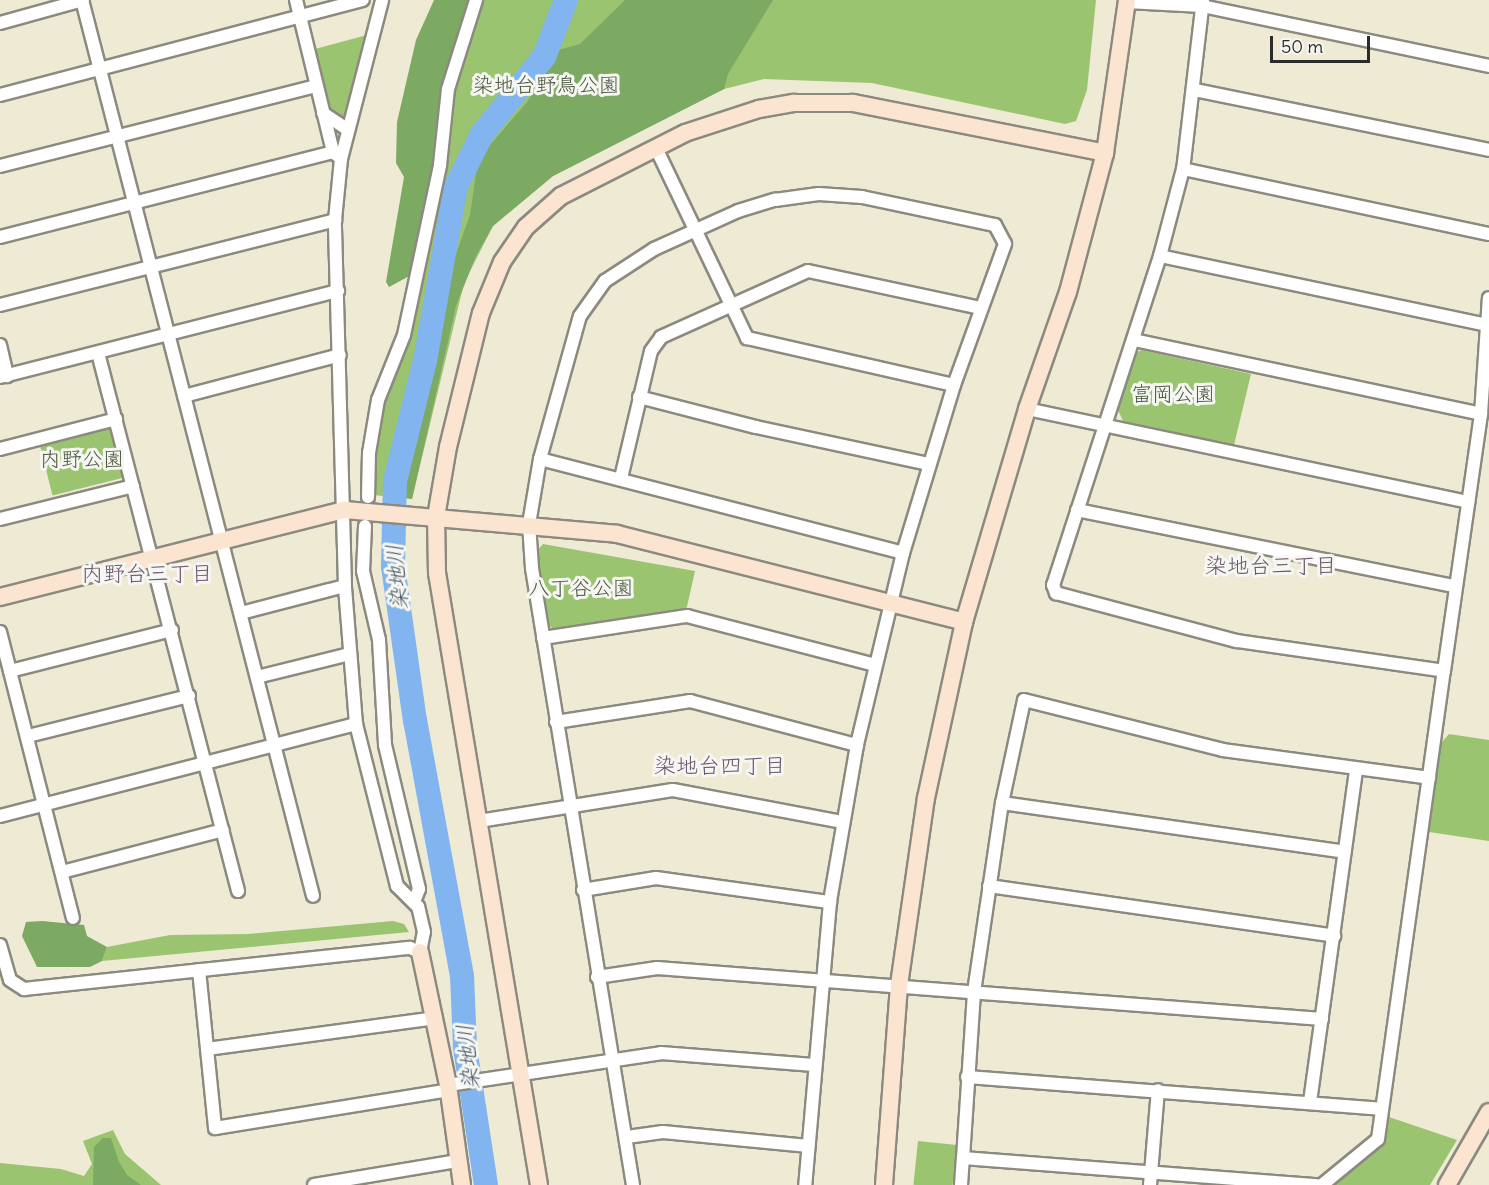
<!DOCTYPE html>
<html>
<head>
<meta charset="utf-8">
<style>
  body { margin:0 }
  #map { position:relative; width:1489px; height:1185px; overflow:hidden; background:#eeead4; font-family:Delius,"Klee One",sans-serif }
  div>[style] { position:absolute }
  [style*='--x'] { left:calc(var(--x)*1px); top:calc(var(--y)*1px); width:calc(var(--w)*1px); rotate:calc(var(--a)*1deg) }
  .green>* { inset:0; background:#9bc470; transform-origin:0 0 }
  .forest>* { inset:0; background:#7caa62 }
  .river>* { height:24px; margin:-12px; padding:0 12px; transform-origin:12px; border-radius:12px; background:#82b5ef }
  .roads { filter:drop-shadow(2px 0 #8c8a80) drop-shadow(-2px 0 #8c8a80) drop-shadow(0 2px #8c8a80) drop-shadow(0 -2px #8c8a80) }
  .street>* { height:12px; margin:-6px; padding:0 6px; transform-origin:6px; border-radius:6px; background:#fff }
  .secondary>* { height:16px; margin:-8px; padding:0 8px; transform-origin:8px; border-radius:8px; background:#fce5d0 }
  span { translate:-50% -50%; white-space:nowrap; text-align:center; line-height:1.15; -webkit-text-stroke:6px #f6f6f2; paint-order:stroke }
  .park-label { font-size:21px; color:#4d5940 }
  .neighbourhood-label { font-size:22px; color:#6c586d }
  .water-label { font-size:22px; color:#455466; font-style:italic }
  .scale { position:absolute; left:1270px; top:36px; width:100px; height:27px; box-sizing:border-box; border:3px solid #2b2b2b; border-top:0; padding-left:8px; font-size:18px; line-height:21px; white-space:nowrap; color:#2b2b2b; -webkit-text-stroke:4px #f6f6f2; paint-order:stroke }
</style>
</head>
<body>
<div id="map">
  <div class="green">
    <div style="clip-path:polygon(484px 0,1096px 0,1087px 90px,1076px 121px,1065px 124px,872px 83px,764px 79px,724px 89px,553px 176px,493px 226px,464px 283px,412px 499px,373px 495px,376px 449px,385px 402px,410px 340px,447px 161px,455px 88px)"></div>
    <div style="clip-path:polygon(367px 35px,345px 118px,337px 118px,331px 111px,315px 49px)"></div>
    <div style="clip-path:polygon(1142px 350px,1251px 374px,1234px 445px,1123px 421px,1118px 410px,1135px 353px)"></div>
    <div style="left:112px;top:424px;width:55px;height:75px;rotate:76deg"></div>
    <div style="clip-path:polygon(543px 544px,695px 571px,686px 611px,556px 631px,547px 624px,537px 551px)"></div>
    <div style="clip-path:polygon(1449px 734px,1489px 740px,1489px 841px,1429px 832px,1441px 743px)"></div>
    <div style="clip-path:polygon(393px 921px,404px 924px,409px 932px,102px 961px,107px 947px,170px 935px,249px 934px)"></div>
    <div style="clip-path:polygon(1389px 1117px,1457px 1140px,1430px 1185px,1334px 1185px,1385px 1142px)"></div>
    <div style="clip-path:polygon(113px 1130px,125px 1154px,161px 1185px,0 1185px,0 1163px,61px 1169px,84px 1176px,92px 1164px,83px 1141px)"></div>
    <div style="left:918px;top:1141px;width:39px;height:44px;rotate:6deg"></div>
  </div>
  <div class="forest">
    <div style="clip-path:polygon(434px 0,468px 0,442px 84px,434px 164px,413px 274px,389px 287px,386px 282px,404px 177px,396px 163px,397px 122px,416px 40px)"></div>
    <div style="clip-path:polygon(625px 0,773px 0,728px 74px,724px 89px,553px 176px,493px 226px,476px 256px,456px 306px,412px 499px,401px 497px,448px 276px,470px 215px,476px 173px,484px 152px,527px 102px,558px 50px,580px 44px)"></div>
    <div style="clip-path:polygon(42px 921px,84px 925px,87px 936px,107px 947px,102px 961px,90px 967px,37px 967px,22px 936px,26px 922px)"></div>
    <div style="clip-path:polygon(103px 1138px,111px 1138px,119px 1162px,127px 1175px,141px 1185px,93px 1185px,94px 1147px)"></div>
  </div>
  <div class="river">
    <div style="--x:486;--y:1185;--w:140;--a:-98.7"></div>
    <div style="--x:465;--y:1047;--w:71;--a:-92.4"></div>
    <div style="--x:462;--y:976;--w:259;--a:-100.4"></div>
    <div style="--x:415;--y:721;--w:156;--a:-98.1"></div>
    <div style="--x:393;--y:567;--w:86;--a:-88.7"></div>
    <div style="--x:395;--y:481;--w:124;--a:-76"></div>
    <div style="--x:425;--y:361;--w:178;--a:-80"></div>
    <div style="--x:456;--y:186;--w:58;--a:-63.4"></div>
    <div style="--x:482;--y:134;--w:99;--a:-51.2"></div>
    <div style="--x:544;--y:57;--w:61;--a:-68.9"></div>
  </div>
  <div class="roads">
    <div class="street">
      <div style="--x:82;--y:0;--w:925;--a:75.54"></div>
      <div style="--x:296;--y:0;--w:156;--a:76.3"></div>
      <div style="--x:333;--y:152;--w:6;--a:39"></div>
      <div style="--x:1203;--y:0;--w:170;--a:96.7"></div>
      <div style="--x:1183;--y:169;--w:90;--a:104.8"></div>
      <div style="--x:1160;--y:256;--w:346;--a:108"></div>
      <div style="--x:1053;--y:585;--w:9;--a:69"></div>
      <div style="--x:1056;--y:593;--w:187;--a:14.9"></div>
      <div style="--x:1237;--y:641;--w:209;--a:8.2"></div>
      <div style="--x:1444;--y:671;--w:260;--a:-81.8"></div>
      <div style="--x:1481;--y:414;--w:116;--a:-86.1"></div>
      <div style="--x:1127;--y:2;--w:75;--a:3.1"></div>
      <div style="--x:1202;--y:6;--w:293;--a:11.8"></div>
      <div style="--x:0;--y:23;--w:86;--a:-15.5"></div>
      <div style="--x:1195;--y:90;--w:300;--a:11.5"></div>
      <div style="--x:0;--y:95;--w:375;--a:-14.7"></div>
      <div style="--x:323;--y:113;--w:30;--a:34"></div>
      <div style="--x:656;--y:148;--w:211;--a:64.4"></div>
      <div style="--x:747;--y:338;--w:212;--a:12.8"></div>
      <div style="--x:0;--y:166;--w:326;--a:-14.2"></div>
      <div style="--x:1183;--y:169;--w:313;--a:12"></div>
      <div style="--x:0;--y:237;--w:344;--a:-14.3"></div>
      <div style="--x:1160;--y:256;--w:335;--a:11.9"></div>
      <div style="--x:0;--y:305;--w:346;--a:-14.2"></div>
      <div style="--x:1134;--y:340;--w:355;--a:12"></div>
      <div style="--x:0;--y:345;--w:32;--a:77"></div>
      <div style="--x:98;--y:353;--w:556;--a:75.41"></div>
      <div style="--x:0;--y:377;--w:349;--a:-14.3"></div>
      <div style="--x:184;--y:396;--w:161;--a:-14.7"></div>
      <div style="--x:639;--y:397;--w:121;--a:14.4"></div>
      <div style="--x:756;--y:427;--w:177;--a:12.1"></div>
      <div style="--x:1027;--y:409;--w:451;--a:11.9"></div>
      <div style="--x:0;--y:449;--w:120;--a:-14.5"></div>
      <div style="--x:540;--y:459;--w:375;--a:14.5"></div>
      <div style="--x:621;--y:478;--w:130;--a:-76.7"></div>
      <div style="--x:651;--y:351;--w:17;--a:-54"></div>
      <div style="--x:661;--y:337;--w:161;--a:-24.2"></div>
      <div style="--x:808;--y:271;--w:177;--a:12.1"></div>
      <div style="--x:368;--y:497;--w:44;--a:-88.7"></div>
      <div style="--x:369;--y:453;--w:54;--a:-80.4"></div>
      <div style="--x:378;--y:400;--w:70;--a:-68.2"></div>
      <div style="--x:404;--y:335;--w:174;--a:-78"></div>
      <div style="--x:440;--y:165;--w:76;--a:-84"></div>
      <div style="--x:448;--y:89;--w:93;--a:-72.5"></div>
      <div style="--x:1077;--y:510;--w:386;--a:11.4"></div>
      <div style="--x:0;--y:519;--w:137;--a:-13.9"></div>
      <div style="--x:365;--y:526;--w:45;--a:92.5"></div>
      <div style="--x:363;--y:571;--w:71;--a:76.9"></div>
      <div style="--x:379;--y:640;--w:105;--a:86.7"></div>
      <div style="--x:385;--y:745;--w:148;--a:76.7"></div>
      <div style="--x:419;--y:889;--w:14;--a:111"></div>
      <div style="--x:241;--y:613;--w:107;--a:-14.6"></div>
      <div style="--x:0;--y:632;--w:295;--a:75.7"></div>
      <div style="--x:543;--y:638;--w:146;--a:-8.7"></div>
      <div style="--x:687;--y:616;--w:194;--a:14.6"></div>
      <div style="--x:10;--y:671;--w:167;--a:-14.2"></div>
      <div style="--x:257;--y:677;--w:96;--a:-13.9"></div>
      <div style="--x:556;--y:722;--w:136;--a:-8.9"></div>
      <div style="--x:690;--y:701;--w:173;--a:14.8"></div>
      <div style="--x:28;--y:736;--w:166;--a:-14"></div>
      <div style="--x:1002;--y:803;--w:346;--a:8.1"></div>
      <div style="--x:0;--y:816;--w:368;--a:-14.5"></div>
      <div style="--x:479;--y:821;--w:196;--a:-9.1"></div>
      <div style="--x:673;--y:790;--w:173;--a:10.7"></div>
      <div style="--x:62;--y:872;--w:166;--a:-14.6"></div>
      <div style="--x:989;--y:886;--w:349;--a:8.2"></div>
      <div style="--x:583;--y:890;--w:74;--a:-9.3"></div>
      <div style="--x:656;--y:878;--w:176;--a:7.9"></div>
      <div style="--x:0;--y:945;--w:36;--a:74"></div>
      <div style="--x:10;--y:980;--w:17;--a:33"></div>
      <div style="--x:24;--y:989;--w:388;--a:-6.1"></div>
      <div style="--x:410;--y:948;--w:11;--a:22"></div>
      <div style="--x:420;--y:952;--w:20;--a:-79"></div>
      <div style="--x:424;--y:932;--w:26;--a:-103"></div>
      <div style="--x:418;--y:907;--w:30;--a:-135"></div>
      <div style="--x:397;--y:886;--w:167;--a:-104.2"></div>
      <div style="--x:356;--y:724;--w:138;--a:-94.6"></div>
      <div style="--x:345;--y:586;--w:366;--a:-91.6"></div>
      <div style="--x:335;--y:220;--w:61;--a:-84.4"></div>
      <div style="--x:341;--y:159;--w:164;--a:-75.5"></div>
      <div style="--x:199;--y:970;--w:159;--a:84.2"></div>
      <div style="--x:215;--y:1128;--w:237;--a:-9.2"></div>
      <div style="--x:597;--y:977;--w:61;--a:-8.5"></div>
      <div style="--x:657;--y:968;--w:667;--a:4.39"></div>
      <div style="--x:207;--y:1049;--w:231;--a:-7.7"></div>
      <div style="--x:967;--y:1077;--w:415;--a:4.4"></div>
      <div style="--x:448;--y:1085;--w:215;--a:-8.5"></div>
      <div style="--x:661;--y:1053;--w:153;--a:4.5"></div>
      <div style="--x:1310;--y:1102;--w:335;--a:-82.1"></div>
      <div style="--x:627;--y:1137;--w:36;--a:-8"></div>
      <div style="--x:663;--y:1132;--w:146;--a:5.5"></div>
      <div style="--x:963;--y:1158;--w:166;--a:-86.2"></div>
      <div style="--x:974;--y:992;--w:191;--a:-81.6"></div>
      <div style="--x:1002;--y:803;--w:105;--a:-77.9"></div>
      <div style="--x:1024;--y:700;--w:205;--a:14.1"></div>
      <div style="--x:1223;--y:750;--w:208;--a:7.7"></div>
      <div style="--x:314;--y:1185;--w:146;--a:-9.5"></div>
      <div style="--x:633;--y:1185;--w:625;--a:-99.3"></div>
      <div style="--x:532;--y:568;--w:44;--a:-93.9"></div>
      <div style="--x:529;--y:524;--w:66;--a:-80.4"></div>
      <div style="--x:540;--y:459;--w:148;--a:-74.4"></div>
      <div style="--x:580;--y:316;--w:43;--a:-54.5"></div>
      <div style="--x:605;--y:281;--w:59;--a:-33.1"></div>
      <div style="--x:654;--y:249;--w:92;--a:-24.3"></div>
      <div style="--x:738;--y:211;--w:39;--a:-17"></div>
      <div style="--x:775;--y:200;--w:44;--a:-7.8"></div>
      <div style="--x:819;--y:194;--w:43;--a:4"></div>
      <div style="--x:862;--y:197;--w:136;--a:11.9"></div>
      <div style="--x:995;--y:225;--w:21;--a:62"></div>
      <div style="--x:1005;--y:244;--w:150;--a:109.9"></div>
      <div style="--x:954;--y:385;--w:176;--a:106.9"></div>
      <div style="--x:903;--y:553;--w:197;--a:103.5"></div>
      <div style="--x:857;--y:745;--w:159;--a:99.8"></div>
      <div style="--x:830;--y:902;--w:284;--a:95"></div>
      <div style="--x:961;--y:1185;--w:27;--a:-86"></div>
      <div style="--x:963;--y:1158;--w:355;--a:4.4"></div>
      <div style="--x:1150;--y:1185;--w:95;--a:-85.2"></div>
      <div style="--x:1322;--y:1185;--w:72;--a:-39.4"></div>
      <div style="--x:1378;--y:1139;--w:473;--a:-82"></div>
    </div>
    <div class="secondary">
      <div style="--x:0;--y:597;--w:355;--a:-14.2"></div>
      <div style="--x:344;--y:510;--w:274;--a:5"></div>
      <div style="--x:617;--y:534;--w:358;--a:14.2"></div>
      <div style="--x:420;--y:952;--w:136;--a:78.1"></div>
      <div style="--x:448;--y:1085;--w:101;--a:82"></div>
      <div style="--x:539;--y:1185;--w:620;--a:-99.46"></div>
      <div style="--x:437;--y:573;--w:56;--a:-91"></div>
      <div style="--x:436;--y:517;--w:71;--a:-80.3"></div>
      <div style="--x:448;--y:447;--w:138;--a:-76.2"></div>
      <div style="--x:481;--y:313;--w:55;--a:-67.6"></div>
      <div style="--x:502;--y:262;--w:42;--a:-55.6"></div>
      <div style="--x:526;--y:227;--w:47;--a:-41.5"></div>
      <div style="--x:561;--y:196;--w:139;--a:-26.9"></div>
      <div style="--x:685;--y:133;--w:78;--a:-18"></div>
      <div style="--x:759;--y:109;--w:36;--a:-10"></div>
      <div style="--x:794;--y:103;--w:59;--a:0"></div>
      <div style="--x:853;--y:103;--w:257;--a:11.2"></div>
      <div style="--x:884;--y:1185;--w:201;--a:-85.7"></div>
      <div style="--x:899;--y:985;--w:189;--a:-81.8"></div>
      <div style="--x:926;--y:798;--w:180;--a:-77.8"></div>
      <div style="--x:964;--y:622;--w:222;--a:-73.5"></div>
      <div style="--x:1027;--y:409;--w:124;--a:-70.7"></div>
      <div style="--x:1068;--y:292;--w:144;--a:-75.1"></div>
      <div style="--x:1105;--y:153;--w:155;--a:-81.8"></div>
      <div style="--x:1447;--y:1185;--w:84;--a:-60.1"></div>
    </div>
  </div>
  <div class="park-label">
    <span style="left:546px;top:85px">染地台野鳥公園</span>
    <span style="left:1173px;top:394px">富岡公園</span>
    <span style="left:82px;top:459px">内野公園</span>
    <span style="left:581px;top:588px">八丁谷公園</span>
  </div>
  <div class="neighbourhood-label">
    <span style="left:1271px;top:566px">染地台三丁目</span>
    <span style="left:147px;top:574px">内野台三丁目</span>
    <span style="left:720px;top:766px">染地台四丁目</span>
  </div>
  <div class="water-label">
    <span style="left:397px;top:577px;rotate:-95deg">染地川</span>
    <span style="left:468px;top:1057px;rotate:-96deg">染地川</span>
  </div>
  <div class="scale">50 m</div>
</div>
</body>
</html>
